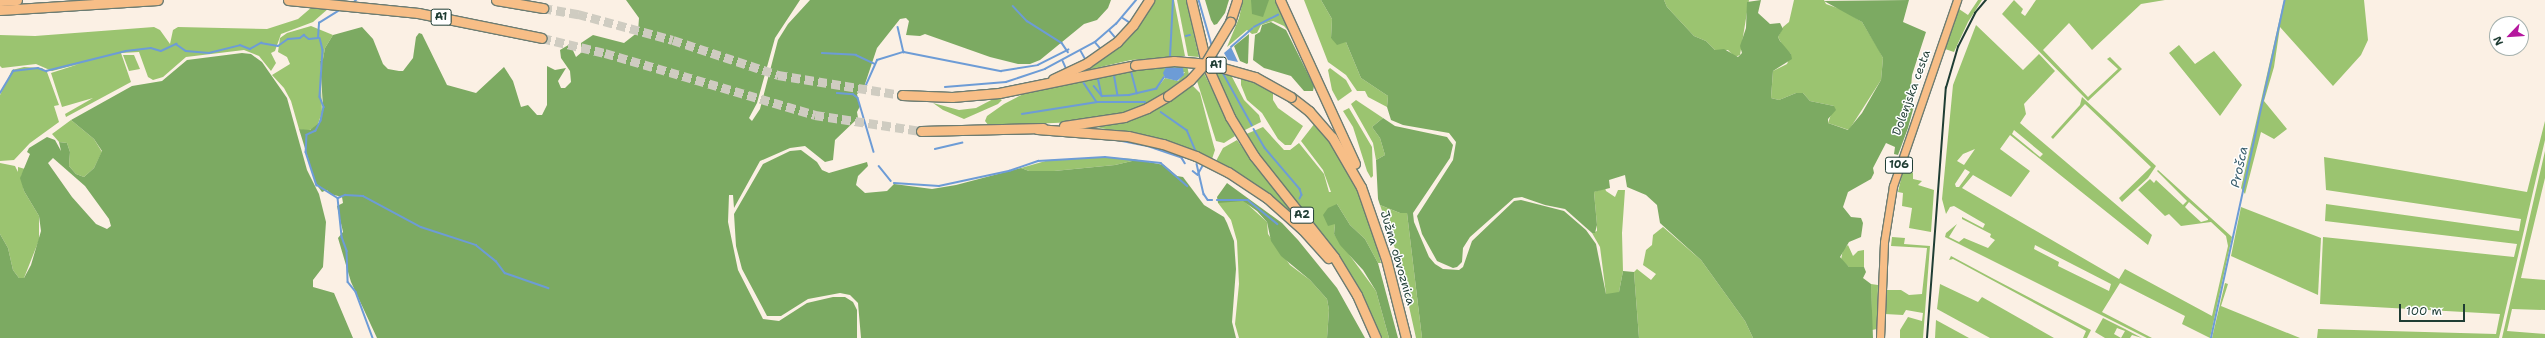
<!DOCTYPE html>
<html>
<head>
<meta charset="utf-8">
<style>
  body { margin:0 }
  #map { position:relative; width:2545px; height:338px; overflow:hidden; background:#fbf0e4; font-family:"Shantell Sans",sans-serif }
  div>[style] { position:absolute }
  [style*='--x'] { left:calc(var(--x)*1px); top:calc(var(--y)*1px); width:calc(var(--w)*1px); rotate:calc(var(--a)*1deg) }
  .green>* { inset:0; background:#9bc470 }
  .forest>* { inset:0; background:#7caa62 }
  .water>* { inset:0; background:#6d9cd6 }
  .stream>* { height:1.5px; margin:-0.75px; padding:0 0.75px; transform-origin:0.75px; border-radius:0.75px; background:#6d9cd6 }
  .highway-tunnel>* { height:9px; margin-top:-4.5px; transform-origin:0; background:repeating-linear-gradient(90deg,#cfccc1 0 9px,transparent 0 13.5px) }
  .roads { filter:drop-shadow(1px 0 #6c7c72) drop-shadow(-1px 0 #6c7c72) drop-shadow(0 1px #6c7c72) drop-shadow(0 -1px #6c7c72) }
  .primary>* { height:7px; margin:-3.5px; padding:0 3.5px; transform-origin:3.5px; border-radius:3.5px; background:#f7be87 }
  .highway>* { height:9px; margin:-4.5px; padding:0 4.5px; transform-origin:4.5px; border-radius:4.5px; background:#f7be87 }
  .rail>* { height:1.5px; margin:-0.75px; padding:0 0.75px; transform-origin:0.75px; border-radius:0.75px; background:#1f3d34 }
  .bridges { filter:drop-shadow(1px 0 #6c7c72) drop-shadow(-1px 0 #6c7c72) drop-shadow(0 1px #6c7c72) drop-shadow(0 -1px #6c7c72) }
  .highway-bridge>* { height:9px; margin:-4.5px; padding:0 4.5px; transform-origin:4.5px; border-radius:4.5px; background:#f7be87 }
  span { translate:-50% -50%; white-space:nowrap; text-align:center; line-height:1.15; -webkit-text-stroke:3px #fff; paint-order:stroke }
  .shield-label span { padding:1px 3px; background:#fff; border:1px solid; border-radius:3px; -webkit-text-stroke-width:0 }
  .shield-label { font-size:11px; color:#1f3d34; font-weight:700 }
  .street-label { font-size:12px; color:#1f3d34 }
  .water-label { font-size:13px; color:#3a5e6d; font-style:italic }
  .north { position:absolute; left:2489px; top:16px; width:40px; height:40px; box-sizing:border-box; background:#fff; border:1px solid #a5b1ae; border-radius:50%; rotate:245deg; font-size:11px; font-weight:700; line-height:16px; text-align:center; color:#1f3d34 }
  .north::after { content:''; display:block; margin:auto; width:14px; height:18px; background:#b5179e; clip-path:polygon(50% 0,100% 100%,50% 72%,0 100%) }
  .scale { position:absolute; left:2399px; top:304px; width:66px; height:18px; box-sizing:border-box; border:2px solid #1f3d34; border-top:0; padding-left:5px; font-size:12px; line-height:14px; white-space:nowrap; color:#1f3d34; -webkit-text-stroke:3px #fff; paint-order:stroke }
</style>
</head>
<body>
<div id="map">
  <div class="green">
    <div style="clip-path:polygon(1153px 0,1174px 0,1185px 56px,1131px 60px,1083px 71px,1112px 50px)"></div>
    <div style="clip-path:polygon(1177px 0,1186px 0,1199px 57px,1188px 56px)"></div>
    <div style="clip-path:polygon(1243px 0,1276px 0,1291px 34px,1284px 26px,1273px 21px,1261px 25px,1257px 33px,1252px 34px,1247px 30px,1227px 47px,1239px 18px)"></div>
    <div style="clip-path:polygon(1304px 0,1321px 0,1332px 19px,1331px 38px,1346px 42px,1361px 78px,1388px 96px,1387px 107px,1368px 97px,1365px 91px,1357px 91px,1346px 75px,1328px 62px)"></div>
    <div style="clip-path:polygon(1664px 0,1749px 0,1740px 55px,1735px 57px,1728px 50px,1715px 50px,1706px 41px,1694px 36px,1667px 7px)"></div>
    <div style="clip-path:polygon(1794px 0,1824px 0,1826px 4px,1843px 10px,1862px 22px,1879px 50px,1883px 58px,1881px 80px,1849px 130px,1828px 123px,1834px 106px,1810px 101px,1803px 93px,1796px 93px,1779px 100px,1771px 98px,1773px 71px,1787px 64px,1791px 54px,1784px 48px,1778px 37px,1783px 27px,1789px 22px)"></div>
    <div style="clip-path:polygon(1978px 0,1982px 0,1968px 22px,1954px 52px,1945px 49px,1959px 9px,1968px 15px)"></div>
    <div style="clip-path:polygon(2014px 0,2023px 9px,2021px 13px,2025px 16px,2036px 0,2165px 0,2141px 4px,2092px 50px,2069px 23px,2043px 50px,2088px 97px,2118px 69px,2107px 59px,2110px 57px,2122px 69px,2088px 101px,2002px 14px)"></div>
    <div style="clip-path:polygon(2284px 0,2364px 0,2368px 40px,2361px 55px,2333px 86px,2280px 27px,2274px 67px,2264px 101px,2287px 129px,2274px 139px,2261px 132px,2245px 194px,2241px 188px)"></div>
    <div style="clip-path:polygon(312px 7px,329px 8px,313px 22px,281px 34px,275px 51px,271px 53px,276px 63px,271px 71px,259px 56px,244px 50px,186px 57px,163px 77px,153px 80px,148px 77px,139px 52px,121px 53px,131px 82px,66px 117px,65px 114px,93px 98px,62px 107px,51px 73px,79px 64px,52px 71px,36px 64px,2px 68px,0 66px,0 35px,35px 36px,154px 27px,160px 30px,170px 44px,173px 30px,178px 27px,267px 29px,298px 19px)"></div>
    <div style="clip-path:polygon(evenodd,1976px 25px,2023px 70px,2039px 54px,2055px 71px,2024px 104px,2026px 114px,2020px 123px,2152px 235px,2148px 245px,2010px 135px,2000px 149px,2030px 171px,2011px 197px,1973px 175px,1962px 188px,2119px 279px,2125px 269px,2212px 316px,2228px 246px,2226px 236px,2211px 222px,2181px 226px,2169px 214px,2165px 216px,2138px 190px,2150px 179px,2154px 183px,2156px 180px,2183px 205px,2187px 201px,2157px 171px,2158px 170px,2232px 237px,2210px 338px,2182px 324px,2185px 316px,2120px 283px,2102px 312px,2152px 338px,2147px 338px,1945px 237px,1946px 233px,1957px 224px,1949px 237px,1959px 242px,1964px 238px,1988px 248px,1995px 240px,1990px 237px,1991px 234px,1962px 219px,1962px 217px,1983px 228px,1985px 224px,1954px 206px,1950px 207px,1946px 214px,1942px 199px,1953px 85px,1976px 25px,2014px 130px,2043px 154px,2040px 157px,2012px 134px,2014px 130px,1976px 25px,1975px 149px,1964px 165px,1957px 161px,1963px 154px,1975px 149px,1976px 25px,1965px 169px,1970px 172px,1959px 187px,1956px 187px,1955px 184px,1965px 169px,1976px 25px,2189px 202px,2208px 219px,2208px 220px,2201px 222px,2190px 212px,2185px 207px,2189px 202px,1976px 25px,2035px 245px,2111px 284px,2109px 291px,2058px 266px,2059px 262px,2034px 249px,2035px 245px)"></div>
    <div style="clip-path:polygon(311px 26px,333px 35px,325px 48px,323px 59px,320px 61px,322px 112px,317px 127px,307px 131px,299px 129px,291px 101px,284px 88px,272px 75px,290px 64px,287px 57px,278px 52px,280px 38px,287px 33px)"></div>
    <div style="clip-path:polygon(2179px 45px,2195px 64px,2214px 51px,2242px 85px,2220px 116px,2169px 53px)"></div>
    <div style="clip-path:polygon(123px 55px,134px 55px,140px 69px,129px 71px)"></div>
    <div style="clip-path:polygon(evenodd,1187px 65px,1189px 75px,1184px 80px,1154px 101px,1129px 112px,1075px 122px,989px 126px,985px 121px,987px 116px,1004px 104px,1025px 93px,1116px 72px,1158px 66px,1187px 65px,1185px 72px,1178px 81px,1165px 78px,1157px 88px,1164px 76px,1185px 72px)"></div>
    <div style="clip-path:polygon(24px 67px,42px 68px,47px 72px,59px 105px,54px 106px,59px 122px,30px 143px,14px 160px,0 161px,0 95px,12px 70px)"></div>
    <div style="clip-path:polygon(1211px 68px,1230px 73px,1244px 100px,1259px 115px,1261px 122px,1241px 132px)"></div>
    <div style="clip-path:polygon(1330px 68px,1346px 80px,1352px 91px,1338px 101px,1332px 90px,1328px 70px)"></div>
    <div style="clip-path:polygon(1204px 73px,1235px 136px,1224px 143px,1216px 141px,1197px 81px)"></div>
    <div style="clip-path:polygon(1241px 77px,1273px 91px,1273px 100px,1278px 108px,1303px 126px,1291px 145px,1285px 145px,1278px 139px,1262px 113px,1247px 100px,1241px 85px)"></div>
    <div style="clip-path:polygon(1192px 85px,1200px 93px,1213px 143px,1215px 150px,1212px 159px,1168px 141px,1134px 132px,1097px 128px,1145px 115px,1168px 103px)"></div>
    <div style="clip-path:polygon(997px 97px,1002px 100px,998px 104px,964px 119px,943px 110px,933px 103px,959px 110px,976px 108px)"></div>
    <div style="clip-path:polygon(2082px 97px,2156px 166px,2148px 178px,2122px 202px,2119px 198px,2151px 167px,2085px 104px,2053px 139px,2051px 137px,2080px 105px)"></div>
    <div style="clip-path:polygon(1356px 100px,1383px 118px,1372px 127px,1380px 138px,1385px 155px,1376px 160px,1373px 143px,1351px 104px)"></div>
    <div style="clip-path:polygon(1349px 108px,1372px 147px,1373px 176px,1371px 178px,1367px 171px,1353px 127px,1343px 111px)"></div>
    <div style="clip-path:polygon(71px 120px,94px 139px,102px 152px,94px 168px,84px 177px,76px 174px,69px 166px,70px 152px,67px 143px,59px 142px,52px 134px)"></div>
    <div style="clip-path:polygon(2545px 121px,2545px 140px,2499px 338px,2317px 338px,2318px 329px,2496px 334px,2500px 314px,2320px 304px,2323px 237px,2514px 257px,2517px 244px,2325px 221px,2326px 204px,2519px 231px,2521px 219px,2326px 190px,2324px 157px,2527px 192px)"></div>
    <div style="clip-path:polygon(1315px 123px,1340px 154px,1352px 176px,1375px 238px,1381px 263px,1378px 263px,1365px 239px,1350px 225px,1337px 204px,1334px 234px,1376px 291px,1389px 338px,1379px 338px,1367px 308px,1244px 135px,1263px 127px,1284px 150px,1290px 150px,1299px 143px,1324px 174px,1329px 192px,1331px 192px,1323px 170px,1301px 141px)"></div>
    <div style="clip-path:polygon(1237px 140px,1260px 172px,1299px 220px,1216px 161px,1223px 148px)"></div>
    <div style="clip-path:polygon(2545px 151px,2545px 178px,2521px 278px,2545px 280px,2545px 310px,2512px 309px,2507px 331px,2545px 334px,2545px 338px,2502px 338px)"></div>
    <div style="clip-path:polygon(1105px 157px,1133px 159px,1132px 161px,1115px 165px,1054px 171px,1029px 171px,1021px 168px,1049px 160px)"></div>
    <div style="clip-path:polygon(0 163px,15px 166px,18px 172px,18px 167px,25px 169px,21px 176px,24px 191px,39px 216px,39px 240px,24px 278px,19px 278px,13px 270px,8px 248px,0 234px)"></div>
    <div style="clip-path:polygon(1904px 166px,1913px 173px,1913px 179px,1922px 181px,1918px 185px,1934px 190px,1931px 232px,1909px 228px,1912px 208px,1902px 206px,1903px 193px,1898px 192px)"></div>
    <div style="clip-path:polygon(1605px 188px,1606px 191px,1615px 197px,1618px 190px,1625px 190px,1622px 233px,1623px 271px,1619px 292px,1617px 295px,1606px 294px,1600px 247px,1592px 233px,1597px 231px,1597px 225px,1594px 192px)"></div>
    <div style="clip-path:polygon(1220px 201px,1244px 201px,1267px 222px,1268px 234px,1290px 265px,1310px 280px,1327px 299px,1329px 310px,1327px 338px,1239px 338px,1235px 324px,1239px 284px,1237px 241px,1231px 220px,1218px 203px)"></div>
    <div style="clip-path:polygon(1380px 205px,1400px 213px,1407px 213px,1422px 338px,1416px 338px,1398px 257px)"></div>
    <div style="clip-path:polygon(2241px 207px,2321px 238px,2318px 295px,2231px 256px)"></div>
    <div style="clip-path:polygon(1663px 227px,1701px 260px,1745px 321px,1753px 338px,1639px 338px,1634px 272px,1637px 269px,1651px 280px,1656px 274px,1643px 265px,1646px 250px,1652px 245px,1653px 235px)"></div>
    <div style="clip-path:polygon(1892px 237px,1905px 238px,1904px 244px,1930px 246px,1923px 338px,1900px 338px,1900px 330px,1908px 317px,1922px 321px,1923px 313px,1906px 310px,1903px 315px,1885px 314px,1886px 290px,1901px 290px,1909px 295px,1922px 294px,1927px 248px,1891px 246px)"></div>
    <div style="clip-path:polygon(1848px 245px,1853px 256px,1858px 251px,1864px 250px,1864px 267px,1849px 267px,1841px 260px,1843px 249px)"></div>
    <div style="clip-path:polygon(1951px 256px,1992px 278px,2091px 330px,2087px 338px,2083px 338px,2086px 331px,1953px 259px,1949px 260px)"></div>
    <div style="clip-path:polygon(2225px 283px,2228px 284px,2221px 306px,2300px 338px,2212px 338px)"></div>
    <div style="clip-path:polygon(1871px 284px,1878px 285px,1877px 329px,1872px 330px)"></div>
    <div style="clip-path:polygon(1940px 284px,1978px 302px,1982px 297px,2054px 338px,1990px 338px,1937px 309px)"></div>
    <div style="clip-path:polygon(2103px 318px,2125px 329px,2142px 338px,2132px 335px,2130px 338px,2121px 338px,2125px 331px,2117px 328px,2114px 334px,2121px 338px,2105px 338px,2095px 332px)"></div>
    <div style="clip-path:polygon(1936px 320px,1969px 338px,1935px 338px)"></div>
  </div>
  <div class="forest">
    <div style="clip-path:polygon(626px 0,800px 0,775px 38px,757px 103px,749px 118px,752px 121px,760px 109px,778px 40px,788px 24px,810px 0,1111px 0,1108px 8px,1097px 20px,1084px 24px,1040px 60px,1030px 64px,1018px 64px,990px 57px,925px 34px,920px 36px,906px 35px,909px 21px,906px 18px,900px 19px,877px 48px,863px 90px,857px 94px,860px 106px,857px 112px,858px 118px,835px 140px,833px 160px,825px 162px,805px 146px,790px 148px,760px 161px,734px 208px,733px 195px,729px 195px,728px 222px,738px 270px,763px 319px,779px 321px,807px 303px,833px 297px,845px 297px,853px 302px,857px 310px,857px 338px,377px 338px,351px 282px,338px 238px,343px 232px,337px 206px,343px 203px,342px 197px,330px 194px,327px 190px,322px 192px,316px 184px,299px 129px,310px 130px,319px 123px,323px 107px,320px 61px,323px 59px,325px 48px,333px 35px,362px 27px,373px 39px,383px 64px,388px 69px,399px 71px,403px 71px,413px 58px,416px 37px,419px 33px,422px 34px,447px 85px,476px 93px,504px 67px,513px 81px,521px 107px,528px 105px,537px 115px,542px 115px,547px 105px,547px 66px,555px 70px,566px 68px,558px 81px,561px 88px,565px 88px,571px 82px,570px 71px,561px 58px,560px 50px,570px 44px,576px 57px,582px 52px,581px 43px,593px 35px,624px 43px,638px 32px,639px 18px)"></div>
    <div style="clip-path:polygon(1205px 0,1229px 0,1225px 13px,1217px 24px,1214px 25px,1211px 20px)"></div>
    <div style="clip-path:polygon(1251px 0,1269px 0,1263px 17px,1252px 14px)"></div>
    <div style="clip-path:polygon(1321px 0,1664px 0,1667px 7px,1694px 36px,1706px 41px,1715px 50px,1724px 49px,1738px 57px,1742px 53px,1740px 46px,1746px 28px,1747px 2px,1761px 0,1758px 13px,1770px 24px,1780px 23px,1783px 29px,1778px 37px,1780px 41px,1791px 54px,1792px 59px,1773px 71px,1771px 98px,1779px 100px,1796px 93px,1803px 93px,1810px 101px,1834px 106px,1836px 110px,1828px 119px,1828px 123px,1848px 130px,1862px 113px,1881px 80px,1883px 58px,1862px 22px,1824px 1px,1909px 0,1903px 22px,1926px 32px,1912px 75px,1910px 100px,1914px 106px,1908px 128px,1898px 155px,1894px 154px,1895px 147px,1886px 143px,1873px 168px,1874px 173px,1871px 179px,1848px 192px,1843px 207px,1851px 217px,1861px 218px,1863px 223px,1861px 237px,1849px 242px,1840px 257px,1849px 267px,1864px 267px,1866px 272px,1863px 278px,1871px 284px,1873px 338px,1753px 338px,1745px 321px,1701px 260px,1660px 223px,1657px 205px,1646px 195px,1627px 187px,1625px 175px,1609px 180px,1610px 188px,1594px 192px,1597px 225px,1595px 233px,1592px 233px,1565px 209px,1545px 205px,1522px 197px,1514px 198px,1470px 237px,1463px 248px,1462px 262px,1457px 267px,1453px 268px,1437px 261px,1422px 234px,1417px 216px,1453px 160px,1456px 142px,1449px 133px,1403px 125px,1391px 120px,1387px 107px,1388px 96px,1361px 78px,1346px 42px,1337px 45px,1331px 38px,1332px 19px)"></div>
    <div style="clip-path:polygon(1271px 22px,1286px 30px,1314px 86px,1313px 91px,1304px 91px,1291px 76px,1264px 68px,1253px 60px,1255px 35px,1260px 32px,1262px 25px)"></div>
    <div style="clip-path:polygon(1249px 34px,1248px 63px,1247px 64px,1240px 61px,1234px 46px)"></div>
    <div style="clip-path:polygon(evenodd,242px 53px,251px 54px,262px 62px,287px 98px,307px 170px,319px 194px,326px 222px,323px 267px,313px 280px,313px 287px,334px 293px,353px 338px,0 338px,0 234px,8px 248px,13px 270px,19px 278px,24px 278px,31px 265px,41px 231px,39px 216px,24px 191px,20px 178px,30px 154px,27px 152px,29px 148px,47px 137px,55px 140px,61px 151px,59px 142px,67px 143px,70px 152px,69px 166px,76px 174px,84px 177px,94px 168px,102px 151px,94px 139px,71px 120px,132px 86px,162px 81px,187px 60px,242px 53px,53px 158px,85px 186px,109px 219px,111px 226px,107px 229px,96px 224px,72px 197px,48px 163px,53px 158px)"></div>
    <div style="clip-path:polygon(1383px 118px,1395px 126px,1447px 137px,1453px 145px,1450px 158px,1413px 213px,1414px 222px,1429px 257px,1435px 264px,1443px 269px,1459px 270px,1463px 267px,1472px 241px,1514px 201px,1521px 200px,1564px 211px,1586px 230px,1596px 244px,1606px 294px,1619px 292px,1623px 271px,1634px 272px,1639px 338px,1422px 338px,1407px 213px,1400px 213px,1380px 205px,1378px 199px,1376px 160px,1385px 155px,1380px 138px,1372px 127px)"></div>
    <div style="clip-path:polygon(801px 150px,817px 162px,822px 170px,829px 173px,867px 162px,868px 166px,858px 176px,856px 185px,865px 193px,887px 191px,894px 184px,932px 189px,956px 185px,1021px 168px,1029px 171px,1054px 171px,1115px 165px,1132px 161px,1133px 159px,1164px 165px,1177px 176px,1183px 177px,1204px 205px,1224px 217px,1227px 223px,1234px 241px,1236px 269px,1232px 322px,1236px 338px,861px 338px,858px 303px,850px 295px,840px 293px,808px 299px,781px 316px,767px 316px,742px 269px,736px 246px,734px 214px,763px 164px,790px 151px)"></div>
    <div style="clip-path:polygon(1227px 183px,1282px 223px,1298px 240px,1337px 288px,1365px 338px,1327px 338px,1329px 310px,1327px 299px,1310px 280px,1281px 256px,1271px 241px,1267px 222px,1257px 211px,1243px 201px,1218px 203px,1217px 197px)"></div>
    <div style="clip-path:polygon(1337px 204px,1350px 225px,1365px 239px,1378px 263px,1398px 338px,1389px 338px,1376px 291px,1363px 270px,1340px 245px,1334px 234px,1335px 224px,1328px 226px,1323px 215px,1328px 208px)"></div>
  </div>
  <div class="water">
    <div style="clip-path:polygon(1231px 47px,1238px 62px,1228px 60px,1224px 53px)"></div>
    <div style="clip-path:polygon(1166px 67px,1183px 68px,1184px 75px,1177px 81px,1165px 78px,1163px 73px)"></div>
  </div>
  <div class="stream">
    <div style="--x:1199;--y:0;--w:47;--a:73.9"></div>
    <div style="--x:354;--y:2;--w:3;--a:-45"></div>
    <div style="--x:1013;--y:6;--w:21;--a:47"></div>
    <div style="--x:1027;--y:21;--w:41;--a:32.2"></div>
    <div style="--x:1062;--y:43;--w:11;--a:56"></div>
    <div style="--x:1123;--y:18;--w:7;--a:34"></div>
    <div style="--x:898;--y:27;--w:26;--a:77"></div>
    <div style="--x:1254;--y:27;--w:27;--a:-27"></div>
    <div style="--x:1110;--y:31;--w:8;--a:50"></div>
    <div style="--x:1186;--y:36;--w:4;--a:-14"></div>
    <div style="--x:320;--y:38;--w:12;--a:76"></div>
    <div style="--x:323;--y:50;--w:47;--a:93.7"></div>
    <div style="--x:320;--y:97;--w:11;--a:68"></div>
    <div style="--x:324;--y:107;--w:14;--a:102"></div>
    <div style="--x:321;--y:121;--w:11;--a:117"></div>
    <div style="--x:316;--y:131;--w:10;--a:156"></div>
    <div style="--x:307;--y:135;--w:17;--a:93"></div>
    <div style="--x:306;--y:152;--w:35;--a:72"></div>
    <div style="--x:317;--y:185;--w:25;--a:32"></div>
    <div style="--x:338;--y:198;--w:39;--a:84"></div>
    <div style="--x:342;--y:237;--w:15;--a:70"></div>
    <div style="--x:347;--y:251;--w:31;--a:88"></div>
    <div style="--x:348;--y:282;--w:13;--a:51"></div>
    <div style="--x:356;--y:292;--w:49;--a:69.7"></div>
    <div style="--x:1095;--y:42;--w:9;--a:49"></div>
    <div style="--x:1231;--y:47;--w:28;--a:-41"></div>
    <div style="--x:1081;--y:51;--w:10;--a:61"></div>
    <div style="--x:822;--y:53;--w:34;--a:3"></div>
    <div style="--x:856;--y:55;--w:21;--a:25"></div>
    <div style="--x:1216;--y:54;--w:11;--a:68"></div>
    <div style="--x:1170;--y:57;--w:57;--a:-87"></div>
    <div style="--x:1063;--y:61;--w:10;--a:66"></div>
    <div style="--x:1131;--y:70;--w:24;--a:75"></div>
    <div style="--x:1222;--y:71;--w:62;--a:60.9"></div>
    <div style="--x:1114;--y:73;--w:22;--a:80"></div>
    <div style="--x:1098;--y:77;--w:19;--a:78"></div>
    <div style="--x:1084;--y:83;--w:22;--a:56"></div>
    <div style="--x:866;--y:85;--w:27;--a:-66"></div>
    <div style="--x:877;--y:60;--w:28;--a:-17"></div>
    <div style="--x:904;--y:52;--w:99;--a:11.1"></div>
    <div style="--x:1001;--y:71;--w:37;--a:-9"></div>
    <div style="--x:1038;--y:65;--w:34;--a:-27"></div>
    <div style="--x:1094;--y:86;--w:13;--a:51"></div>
    <div style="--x:1102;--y:96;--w:27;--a:-2"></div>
    <div style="--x:1129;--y:95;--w:28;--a:-13"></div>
    <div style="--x:1156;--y:89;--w:14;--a:-56"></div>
    <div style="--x:945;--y:87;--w:61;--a:-4.7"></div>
    <div style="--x:1006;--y:82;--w:41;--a:-18.4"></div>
    <div style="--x:1045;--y:69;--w:57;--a:-28.4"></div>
    <div style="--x:1095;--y:42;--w:28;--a:-41"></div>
    <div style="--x:1116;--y:24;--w:31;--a:-50"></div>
    <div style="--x:0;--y:93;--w:26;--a:-59"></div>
    <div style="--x:13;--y:71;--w:25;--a:-7"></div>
    <div style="--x:38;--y:68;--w:9;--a:21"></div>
    <div style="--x:46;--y:71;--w:82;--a:-14"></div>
    <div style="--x:126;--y:51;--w:25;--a:-7"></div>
    <div style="--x:151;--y:48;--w:10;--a:17"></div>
    <div style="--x:161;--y:51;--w:17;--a:-25"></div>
    <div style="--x:176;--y:44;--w:12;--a:35"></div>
    <div style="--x:186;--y:51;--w:23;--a:5"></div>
    <div style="--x:209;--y:53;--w:32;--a:-14"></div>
    <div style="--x:240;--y:45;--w:11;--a:22"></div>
    <div style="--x:250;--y:49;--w:13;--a:-29"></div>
    <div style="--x:261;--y:43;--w:17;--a:10"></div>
    <div style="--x:278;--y:46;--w:12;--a:-35"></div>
    <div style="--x:288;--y:39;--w:12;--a:-5"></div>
    <div style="--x:300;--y:38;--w:5;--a:-37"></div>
    <div style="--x:304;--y:35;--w:6;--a:39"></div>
    <div style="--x:309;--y:39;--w:9;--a:-6"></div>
    <div style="--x:318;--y:38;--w:15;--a:-86"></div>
    <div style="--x:319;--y:23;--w:26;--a:-32"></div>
    <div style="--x:837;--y:93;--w:16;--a:4"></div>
    <div style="--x:853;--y:94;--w:6;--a:39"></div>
    <div style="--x:858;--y:98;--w:56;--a:73.5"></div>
    <div style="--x:1161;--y:112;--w:32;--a:35"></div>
    <div style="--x:1187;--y:130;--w:23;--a:67"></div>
    <div style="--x:1022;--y:114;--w:76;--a:-9.1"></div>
    <div style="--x:1097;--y:102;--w:48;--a:0"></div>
    <div style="--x:1254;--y:129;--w:22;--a:60"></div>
    <div style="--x:1265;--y:148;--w:54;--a:49.5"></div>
    <div style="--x:1300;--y:189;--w:6;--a:72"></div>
    <div style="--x:1302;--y:195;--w:4;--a:117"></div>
    <div style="--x:1112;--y:139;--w:37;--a:11"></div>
    <div style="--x:1148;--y:146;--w:36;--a:19"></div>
    <div style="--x:1182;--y:158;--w:6;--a:59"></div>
    <div style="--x:935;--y:149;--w:28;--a:-13"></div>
    <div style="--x:1197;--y:164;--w:31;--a:77"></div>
    <div style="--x:1204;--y:194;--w:7;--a:56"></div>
    <div style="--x:1208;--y:200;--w:4;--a:0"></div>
    <div style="--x:879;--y:166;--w:19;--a:51"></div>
    <div style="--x:1193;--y:171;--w:6;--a:39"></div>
    <div style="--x:1198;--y:174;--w:10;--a:-61"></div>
    <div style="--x:894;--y:183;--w:45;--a:3.8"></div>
    <div style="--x:939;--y:186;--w:72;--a:-12.1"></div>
    <div style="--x:1009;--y:171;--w:31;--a:-19"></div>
    <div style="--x:1038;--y:161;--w:67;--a:-3.4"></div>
    <div style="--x:1105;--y:157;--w:56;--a:6.1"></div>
    <div style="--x:1161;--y:163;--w:35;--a:41"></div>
    <div style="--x:338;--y:198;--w:8;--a:-23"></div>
    <div style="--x:345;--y:195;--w:18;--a:3"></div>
    <div style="--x:363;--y:196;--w:66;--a:28.1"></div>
    <div style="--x:421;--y:227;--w:58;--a:18.1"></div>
    <div style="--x:476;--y:245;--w:26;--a:39"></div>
    <div style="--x:496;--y:261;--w:15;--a:53"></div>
    <div style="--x:505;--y:273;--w:46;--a:19.2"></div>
    <div style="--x:1217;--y:200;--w:31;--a:0"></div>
    <div style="--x:1248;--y:200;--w:38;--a:39"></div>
    <div style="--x:2211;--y:338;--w:346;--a:-77.7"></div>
  </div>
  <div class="highway-tunnel">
    <div style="--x:543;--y:8;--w:36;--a:10"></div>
    <div style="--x:578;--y:14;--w:98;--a:15.3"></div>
    <div style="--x:673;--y:40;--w:111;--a:18.4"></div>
    <div style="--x:778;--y:75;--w:126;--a:9.2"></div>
    <div style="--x:542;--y:38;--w:65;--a:13.4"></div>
    <div style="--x:605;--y:53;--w:219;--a:16.4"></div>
    <div style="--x:815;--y:115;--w:107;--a:8.6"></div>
  </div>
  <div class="roads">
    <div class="primary">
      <div style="--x:1880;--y:338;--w:96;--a:-87.6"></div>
      <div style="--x:1884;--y:242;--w:57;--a:-80.9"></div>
      <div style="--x:1893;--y:186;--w:197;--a:-71"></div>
    </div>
    <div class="highway">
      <div style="--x:288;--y:0;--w:131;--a:5.7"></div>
      <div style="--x:418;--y:13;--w:126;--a:11.4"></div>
      <div style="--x:496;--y:0;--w:48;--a:9.7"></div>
      <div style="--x:1191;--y:0;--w:65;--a:76.6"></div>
      <div style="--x:1206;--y:63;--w:59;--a:66"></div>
      <div style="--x:1230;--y:117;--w:46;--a:58.4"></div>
      <div style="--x:1254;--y:156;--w:129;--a:51.6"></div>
      <div style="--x:1334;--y:257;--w:44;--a:58.8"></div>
      <div style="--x:1357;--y:295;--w:47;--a:66.2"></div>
      <div style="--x:1280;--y:0;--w:180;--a:65.4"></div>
      <div style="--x:0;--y:1;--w:17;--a:-3"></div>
      <div style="--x:0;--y:10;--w:158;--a:-3.6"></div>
      <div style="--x:1230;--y:22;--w:23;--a:-72"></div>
      <div style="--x:1053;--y:79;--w:38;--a:-25"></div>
      <div style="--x:1087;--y:63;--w:37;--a:-35"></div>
      <div style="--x:1117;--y:42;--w:23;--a:-47"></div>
      <div style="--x:1133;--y:25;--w:30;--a:-57"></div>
      <div style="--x:902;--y:95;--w:50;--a:2.3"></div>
      <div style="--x:952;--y:97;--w:47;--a:-4.9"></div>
      <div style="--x:999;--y:93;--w:139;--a:-11.6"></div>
      <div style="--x:1291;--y:97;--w:23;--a:38"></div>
      <div style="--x:1309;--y:111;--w:35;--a:49"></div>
      <div style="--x:1332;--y:137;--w:58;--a:59.9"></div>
      <div style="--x:1361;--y:187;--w:76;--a:70.9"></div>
      <div style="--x:1386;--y:259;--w:81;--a:75.8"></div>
      <div style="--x:1064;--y:126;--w:61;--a:-8.5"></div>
      <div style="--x:1124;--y:117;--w:25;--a:-21"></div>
      <div style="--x:1147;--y:108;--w:24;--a:-30"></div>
      <div style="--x:1037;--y:129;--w:91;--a:4.4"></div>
      <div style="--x:1128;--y:136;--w:36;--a:13"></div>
      <div style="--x:1163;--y:144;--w:35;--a:20"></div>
      <div style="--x:1196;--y:156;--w:36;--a:27"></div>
      <div style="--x:1228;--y:172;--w:47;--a:33.7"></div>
      <div style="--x:1267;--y:198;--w:48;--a:41.6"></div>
      <div style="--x:1303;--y:230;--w:38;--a:48"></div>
      <div style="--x:921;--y:131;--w:122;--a:-1.4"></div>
    </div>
  </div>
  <div class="rail">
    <div style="--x:1927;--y:338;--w:251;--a:-85.7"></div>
    <div style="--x:1946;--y:88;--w:43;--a:-73.7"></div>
    <div style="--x:1958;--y:47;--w:38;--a:-63"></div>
    <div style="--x:1975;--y:13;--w:17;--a:-50"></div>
  </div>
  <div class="bridges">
    <div class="highway-bridge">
      <div style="--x:1135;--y:65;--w:39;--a:-6"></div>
      <div style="--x:1174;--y:61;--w:35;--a:5"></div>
      <div style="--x:1209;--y:64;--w:48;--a:15.8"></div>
      <div style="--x:1255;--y:77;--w:41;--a:29.1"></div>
      <div style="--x:1168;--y:96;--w:27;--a:-36"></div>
      <div style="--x:1190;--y:80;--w:24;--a:-48"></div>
      <div style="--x:1206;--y:62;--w:47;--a:-59"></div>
    </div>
  </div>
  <div class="shield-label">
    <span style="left:441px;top:17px">A1</span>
    <span style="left:1216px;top:65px">A1</span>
    <span style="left:1899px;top:165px">106</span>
    <span style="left:1302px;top:215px">A2</span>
  </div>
  <div class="street-label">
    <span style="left:1912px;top:93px;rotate:-70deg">Dolenjska cesta</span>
    <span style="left:1397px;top:258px;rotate:74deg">Južna obvoznica</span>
  </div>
  <div class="water-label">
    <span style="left:2240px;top:167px;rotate:-78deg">Prošca</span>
  </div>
  <div class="north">N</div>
  <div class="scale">100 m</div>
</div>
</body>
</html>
